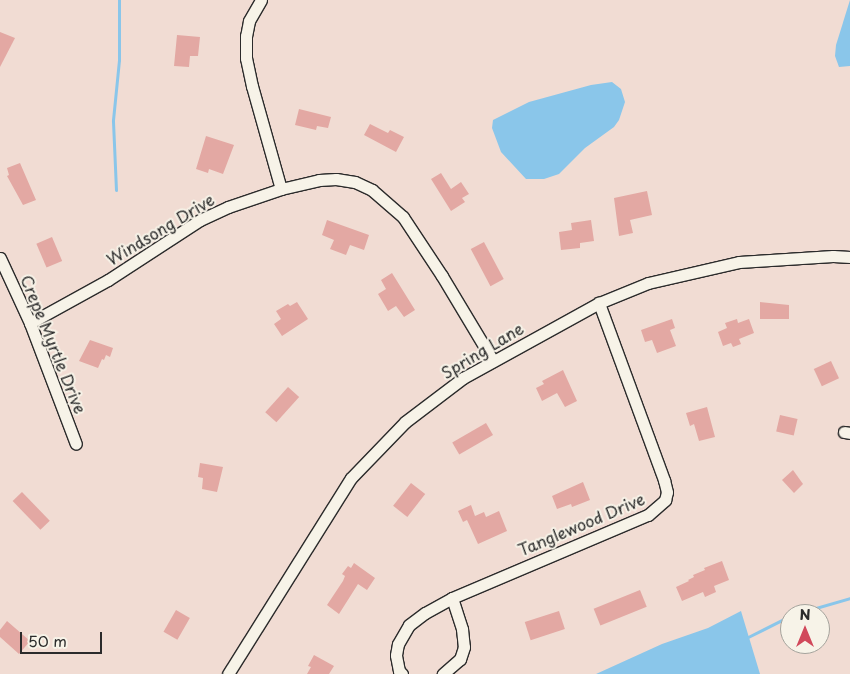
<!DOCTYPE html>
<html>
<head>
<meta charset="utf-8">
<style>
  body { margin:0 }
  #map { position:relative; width:850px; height:674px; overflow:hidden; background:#f1dcd3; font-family:"Playpen Sans",sans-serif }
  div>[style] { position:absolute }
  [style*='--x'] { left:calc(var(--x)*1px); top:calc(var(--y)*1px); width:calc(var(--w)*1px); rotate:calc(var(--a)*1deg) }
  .water>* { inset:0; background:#8ac6ea }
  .stream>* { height:3px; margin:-1.5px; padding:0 1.5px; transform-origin:1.5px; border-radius:1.5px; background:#8ac6ea }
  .building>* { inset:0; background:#e3a8a3; transform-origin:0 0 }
  .roads { filter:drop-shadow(1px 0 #2b2b2b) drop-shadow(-1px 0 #2b2b2b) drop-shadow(0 1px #2b2b2b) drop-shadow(0 -1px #2b2b2b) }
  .minor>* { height:11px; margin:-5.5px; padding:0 5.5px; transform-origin:5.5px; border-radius:5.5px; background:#f7f3e8 }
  span { translate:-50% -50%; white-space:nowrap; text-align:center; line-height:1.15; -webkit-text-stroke:4px #f7f3e8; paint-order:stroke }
  .street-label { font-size:16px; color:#2b2b2b }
  .north { position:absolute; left:780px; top:604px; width:50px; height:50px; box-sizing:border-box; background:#f7f3e8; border:1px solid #a5a39c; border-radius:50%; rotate:0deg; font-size:14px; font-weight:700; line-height:20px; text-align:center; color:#2b2b2b }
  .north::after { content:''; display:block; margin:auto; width:18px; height:22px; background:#d1495b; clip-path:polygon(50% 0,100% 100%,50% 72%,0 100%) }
  .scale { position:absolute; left:20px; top:632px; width:82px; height:22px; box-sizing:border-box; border:2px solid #2b2b2b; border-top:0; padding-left:6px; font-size:15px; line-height:18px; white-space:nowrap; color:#2b2b2b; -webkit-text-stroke:4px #f7f3e8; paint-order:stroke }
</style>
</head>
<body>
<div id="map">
  <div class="water">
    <div style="clip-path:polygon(850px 0,850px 66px,839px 67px,835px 56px,836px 45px)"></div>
    <div style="clip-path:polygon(612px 82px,621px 89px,625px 102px,619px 120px,614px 127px,585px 148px,559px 174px,544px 179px,526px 179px,501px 152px,492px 128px,493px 120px,529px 102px,591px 85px)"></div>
    <div style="clip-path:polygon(741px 611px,760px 674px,596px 674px,662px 644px,708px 628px)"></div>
  </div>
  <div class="stream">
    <div style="--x:116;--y:190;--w:70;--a:-92.5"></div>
    <div style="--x:113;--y:120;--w:60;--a:-84.3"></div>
    <div style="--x:119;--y:60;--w:60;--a:-90"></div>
    <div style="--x:795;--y:614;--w:57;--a:-16.2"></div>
    <div style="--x:748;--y:637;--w:47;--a:-26.6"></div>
  </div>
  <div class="building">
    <div style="clip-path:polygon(0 32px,15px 38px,0 67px)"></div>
    <div style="clip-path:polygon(177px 35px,200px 37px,198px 56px,190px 56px,189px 67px,174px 66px)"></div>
    <div style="clip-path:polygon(299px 109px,331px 117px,328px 128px,317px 126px,316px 130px,295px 125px)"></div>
    <div style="clip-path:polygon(370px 124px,388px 133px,390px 130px,404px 137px,396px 152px,364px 135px)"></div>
    <div style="clip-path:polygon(206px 136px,234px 145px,223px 174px,209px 169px,208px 173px,196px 169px)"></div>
    <div style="clip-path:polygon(20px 163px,36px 200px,23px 205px,7px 176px,9px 175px,7px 168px)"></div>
    <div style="clip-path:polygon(441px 173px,451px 189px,461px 182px,469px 194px,462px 198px,465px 202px,451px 211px,431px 179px)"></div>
    <div style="clip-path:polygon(647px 191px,652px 215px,630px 220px,633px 233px,619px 236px,614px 198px)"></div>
    <div style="clip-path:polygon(327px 220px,369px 235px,364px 250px,350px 245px,346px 255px,330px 249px,334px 240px,322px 235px)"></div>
    <div style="clip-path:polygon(591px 220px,594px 241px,580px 243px,580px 248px,561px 250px,559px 232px,572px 230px,571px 223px)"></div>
    <div style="left:52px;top:237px;width:26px;height:17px;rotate:67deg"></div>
    <div style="left:484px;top:242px;width:42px;height:15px;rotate:62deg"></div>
    <div style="clip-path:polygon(392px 273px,415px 310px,404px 317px,396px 306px,388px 311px,378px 294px,386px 289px,381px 280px)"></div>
    <div style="clip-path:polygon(297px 302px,308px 319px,282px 336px,274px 324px,281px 319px,276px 311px,288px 304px,290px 306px)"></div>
    <div style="clip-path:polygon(760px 302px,789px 305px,789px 319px,760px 319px)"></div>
    <div style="clip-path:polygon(672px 319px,675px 328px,670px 330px,676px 346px,657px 353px,652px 340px,645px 342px,641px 330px)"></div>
    <div style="clip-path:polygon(737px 319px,738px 323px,749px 319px,754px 333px,739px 339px,741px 344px,733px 347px,731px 343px,723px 346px,718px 332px,727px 328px,725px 323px)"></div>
    <div style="clip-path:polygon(90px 340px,113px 348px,110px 357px,106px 355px,104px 360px,102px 359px,98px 368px,79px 361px)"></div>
    <div style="left:831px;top:361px;width:19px;height:19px;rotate:65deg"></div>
    <div style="clip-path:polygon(563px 370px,577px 401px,565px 407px,557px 393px,542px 401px,536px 388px,544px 384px,542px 381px)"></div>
    <div style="left:288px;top:387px;width:15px;height:34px;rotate:42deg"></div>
    <div style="clip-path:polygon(707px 407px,715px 437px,699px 441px,694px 424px,690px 426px,686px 413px)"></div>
    <div style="left:780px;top:415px;width:18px;height:17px;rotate:13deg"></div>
    <div style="left:486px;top:423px;width:14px;height:39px;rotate:60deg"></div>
    <div style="clip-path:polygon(200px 463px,223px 467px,217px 492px,202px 489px,203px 478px,198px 477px)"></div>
    <div style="clip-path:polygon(793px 470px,803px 484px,794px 493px,782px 480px)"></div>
    <div style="clip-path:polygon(583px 482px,590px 500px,572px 507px,571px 504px,557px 509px,552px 496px)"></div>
    <div style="left:411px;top:483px;width:18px;height:29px;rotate:38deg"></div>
    <div style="left:22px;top:492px;width:40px;height:13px;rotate:46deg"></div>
    <div style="clip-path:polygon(471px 505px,475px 516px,484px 512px,486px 517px,499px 511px,507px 531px,478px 544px,467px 520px,463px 522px,458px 511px)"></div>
    <div style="clip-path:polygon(722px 561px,729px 580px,714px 586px,716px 592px,705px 597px,703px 592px,682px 601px,676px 587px,689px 581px,688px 580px,694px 577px,693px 575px,705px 570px,704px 568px)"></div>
    <div style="clip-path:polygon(354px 563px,375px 578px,367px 590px,358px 584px,339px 614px,327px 605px,343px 581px,345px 576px,342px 574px,348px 566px,351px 568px)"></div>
    <div style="left:640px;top:590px;width:18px;height:50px;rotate:68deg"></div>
    <div style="left:176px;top:610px;width:16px;height:25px;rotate:30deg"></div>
    <div style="left:559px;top:611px;width:19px;height:36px;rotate:72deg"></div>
    <div style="clip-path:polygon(7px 621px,30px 641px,19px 654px,0 637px,0 630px)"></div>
    <div style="clip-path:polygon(314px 655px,334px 666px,329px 674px,307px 674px,311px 667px,308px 666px)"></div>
  </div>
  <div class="roads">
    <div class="minor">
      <div style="--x:261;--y:0;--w:24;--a:120"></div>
      <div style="--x:249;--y:21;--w:15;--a:101"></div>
      <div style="--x:246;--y:36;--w:22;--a:90"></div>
      <div style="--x:246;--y:58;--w:29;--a:78"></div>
      <div style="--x:252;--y:86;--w:107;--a:74.3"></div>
      <div style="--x:0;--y:258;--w:72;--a:65.2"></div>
      <div style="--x:30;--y:323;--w:129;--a:69.2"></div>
      <div style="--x:30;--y:323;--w:89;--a:-28.9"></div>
      <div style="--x:108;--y:280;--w:110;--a:-33.1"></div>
      <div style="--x:200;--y:220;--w:31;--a:-25"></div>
      <div style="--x:228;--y:207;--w:56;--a:-18.8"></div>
      <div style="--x:281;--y:189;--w:39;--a:-13"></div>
      <div style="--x:319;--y:180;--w:17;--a:-3"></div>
      <div style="--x:336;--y:179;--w:19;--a:9"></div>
      <div style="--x:355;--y:182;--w:19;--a:25"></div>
      <div style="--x:372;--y:190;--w:41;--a:41.1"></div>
      <div style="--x:403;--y:217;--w:71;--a:56.5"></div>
      <div style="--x:442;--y:276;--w:99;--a:59"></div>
      <div style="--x:844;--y:432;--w:6;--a:9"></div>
      <div style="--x:452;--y:598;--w:213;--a:-23"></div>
      <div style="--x:648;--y:515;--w:23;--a:-41"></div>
      <div style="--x:665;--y:500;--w:8;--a:-76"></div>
      <div style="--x:667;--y:492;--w:12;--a:-104"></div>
      <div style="--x:664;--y:480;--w:189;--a:-110.2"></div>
      <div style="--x:228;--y:674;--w:231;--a:-57.9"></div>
      <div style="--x:351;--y:478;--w:78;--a:-46"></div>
      <div style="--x:405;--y:422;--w:73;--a:-37.2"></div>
      <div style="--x:463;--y:378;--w:155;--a:-28.9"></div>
      <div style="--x:599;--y:303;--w:53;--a:-22.2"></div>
      <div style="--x:648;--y:283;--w:93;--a:-13"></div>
      <div style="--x:739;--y:262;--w:94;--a:-3.7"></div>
      <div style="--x:833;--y:256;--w:17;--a:3"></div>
      <div style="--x:402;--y:674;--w:4;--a:-135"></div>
      <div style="--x:399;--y:671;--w:16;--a:-101"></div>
      <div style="--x:396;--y:655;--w:11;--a:-80"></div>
      <div style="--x:398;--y:644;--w:22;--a:-60"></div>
      <div style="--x:409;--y:625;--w:20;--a:-37"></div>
      <div style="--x:425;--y:613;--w:31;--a:-29"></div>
      <div style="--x:452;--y:598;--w:33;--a:72"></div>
      <div style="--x:462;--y:629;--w:18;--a:84"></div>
      <div style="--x:464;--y:647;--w:13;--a:108"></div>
      <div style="--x:460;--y:659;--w:23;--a:139"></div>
    </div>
  </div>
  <div class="street-label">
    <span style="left:160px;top:229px;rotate:-31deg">Windsong Drive</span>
    <span style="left:54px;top:344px;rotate:68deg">Crepe Myrtle Drive</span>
    <span style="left:482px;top:350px;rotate:-31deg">Spring Lane</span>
    <span style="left:581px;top:524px;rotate:-23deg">Tanglewood Drive</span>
  </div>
  <div class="north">N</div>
  <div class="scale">50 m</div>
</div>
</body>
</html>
